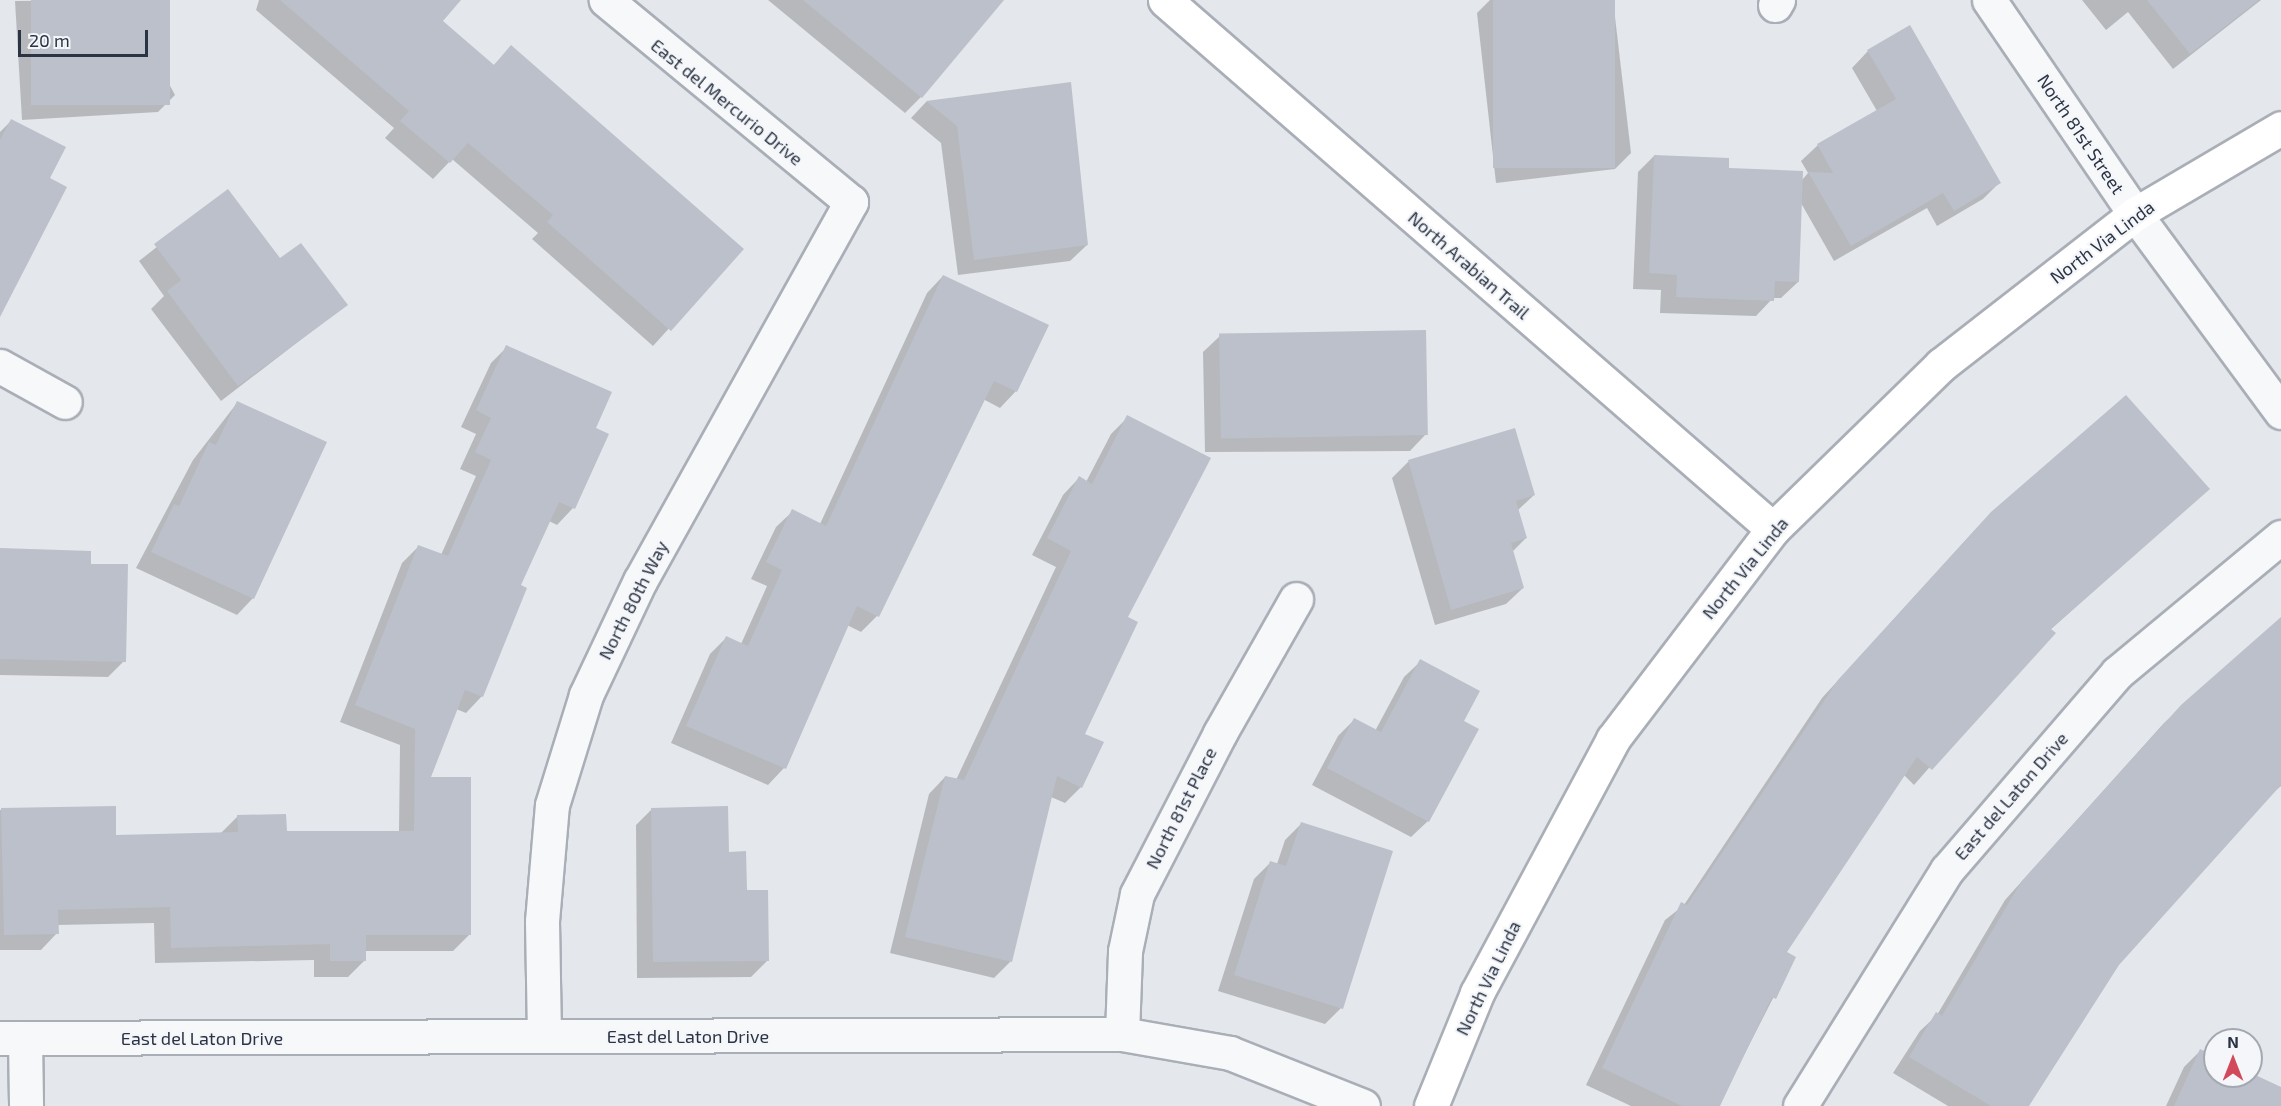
<!DOCTYPE html>
<html>
<head>
<meta charset="utf-8">
<style>
  body { margin:0 }
  #map { position:relative; width:2281px; height:1106px; overflow:hidden; background:#e4e7ec; font-family:"Exo 2",sans-serif }
  div>[style] { position:absolute }
  [style*='--x'] { left:calc(var(--x)*1px); top:calc(var(--y)*1px); width:calc(var(--w)*1px); rotate:calc(var(--a)*1deg) }
  .shadow>* { inset:0; background:#0003 }
  .building>* { inset:0; background:#bbc0ca; transform-origin:0 0 }
  .roads { filter:drop-shadow(2px 0 #a9aeb7) drop-shadow(-2px 0 #a9aeb7) drop-shadow(0 2px #a9aeb7) drop-shadow(0 -2px #a9aeb7) }
  .street>* { height:33px; margin:-16.5px; padding:0 16.5px; transform-origin:16.5px; border-radius:16.5px; background:#f7f8fa }
  .secondary>* { height:33px; margin:-16.5px; padding:0 16.5px; transform-origin:16.5px; border-radius:16.5px; background:#fff }
  span { translate:-50% -50%; white-space:nowrap; text-align:center; line-height:1.15; -webkit-text-stroke:4.5px #f4f6f9; paint-order:stroke }
  .street-label { font-size:18px; color:#2b3445 }
  .north { position:absolute; left:2203px; top:1028px; width:60px; height:60px; box-sizing:border-box; background:#f4f6f9; border:2px solid #a4a8b1; border-radius:50%; rotate:0deg; font-size:16px; font-weight:700; line-height:24px; text-align:center; color:#2b3445 }
  .north::after { content:''; display:block; margin:auto; width:21px; height:27px; background:#d1495b; clip-path:polygon(50% 0,100% 100%,50% 72%,0 100%) }
  .scale { position:absolute; left:18px; top:30px; width:130px; height:27px; box-sizing:border-box; border:3px solid #2b3445; border-top:0; padding-left:8px; font-size:18px; line-height:21px; white-space:nowrap; color:#2b3445; -webkit-text-stroke:4px #f4f6f9; paint-order:stroke }
</style>
</head>
<body>
<div id="map">
  <div class="shadow">
    <div style="clip-path:polygon(124px 0,175px 95px,158px 112px,22px 120px,15px 1px)"></div>
    <div style="clip-path:polygon(259px 0,432px 0,441px 21px,493px 66px,511px 47px,741px 249px,653px 346px,532px 239px,538px 233px,452px 159px,433px 179px,385px 138px,394px 128px,256px 10px)"></div>
    <div style="clip-path:polygon(768px 0,970px 0,921px 97px,905px 113px)"></div>
    <div style="clip-path:polygon(1490px 0,1613px 0,1631px 153px,1615px 169px,1496px 183px,1477px 13px)"></div>
    <div style="clip-path:polygon(2082px 0,2261px 0,2173px 69px,2128px 12px,2106px 30px)"></div>
    <div style="clip-path:polygon(1868px 51px,1999px 183px,1983px 199px,1937px 226px,1927px 208px,1834px 261px,1801px 203px,1798px 282px,1781px 298px,1773px 298px,1756px 316px,1660px 313px,1661px 290px,1633px 289px,1638px 172px,1654px 156px,1802px 180px,1808px 173px,1801px 161px,1818px 145px,1877px 111px,1852px 68px)"></div>
    <div style="clip-path:polygon(1069px 84px,1087px 245px,1070px 261px,958px 275px,941px 143px,911px 118px,926px 102px)"></div>
    <div style="clip-path:polygon(11px 121px,48px 179px,0 298px,0 132px)"></div>
    <div style="clip-path:polygon(228px 191px,279px 260px,346px 305px,221px 401px,151px 309px,164px 296px,139px 261px)"></div>
    <div style="clip-path:polygon(943px 276px,1016px 391px,1000px 408px,983px 399px,877px 616px,861px 632px,847px 625px,784px 768px,768px 785px,671px 743px,710px 654px,726px 638px,741px 644px,767px 586px,751px 579px,776px 527px,793px 511px,820px 524px,927px 293px)"></div>
    <div style="clip-path:polygon(1220px 336px,1426px 434px,1410px 451px,1205px 452px,1203px 352px)"></div>
    <div style="clip-path:polygon(507px 347px,594px 429px,573px 508px,557px 525px,549px 521px,519px 586px,482px 696px,466px 713px,456px 709px,429px 779px,469px 935px,453px 951px,365px 951px,365px 960px,348px 977px,314px 977px,314px 960px,155px 963px,154px 923px,57px 925px,57px 933px,41px 950px,0 950px,0 810px,114px 808px,115px 837px,221px 833px,238px 816px,285px 832px,399px 832px,400px 745px,340px 722px,402px 563px,419px 546px,441px 555px,476px 476px,460px 469px,476px 434px,461px 427px,491px 363px)"></div>
    <div style="clip-path:polygon(237px 403px,253px 598px,237px 615px,136px 568px,193px 460px)"></div>
    <div style="clip-path:polygon(1128px 417px,1126px 618px,1083px 734px,1081px 787px,1065px 803px,1051px 797px,1010px 962px,994px 978px,890px 953px,929px 794px,945px 777px,956px 780px,1056px 567px,1032px 555px,1063px 495px,1079px 478px,1086px 482px,1111px 434px)"></div>
    <div style="clip-path:polygon(1514px 430px,1534px 495px,1517px 511px,1526px 538px,1512px 552px,1523px 588px,1506px 604px,1435px 625px,1392px 478px,1408px 462px)"></div>
    <div style="clip-path:polygon(2208px 489px,2050px 630px,1914px 785px,1904px 775px,1785px 953px,1794px 957px,1718px 1106px,1631px 1106px,1586px 1085px,1665px 920px,1684px 905px,1822px 698px,1975px 530px)"></div>
    <div style="clip-path:polygon(0 550px,89px 565px,124px 661px,108px 677px,0 675px)"></div>
    <div style="clip-path:polygon(2281px 619px,2281px 786px,2264px 800px,2118px 965px,2027px 1106px,1948px 1106px,1893px 1073px,1920px 1031px,1937px 1015px,2005px 900px,2164px 723px)"></div>
    <div style="clip-path:polygon(1421px 661px,1461px 722px,1428px 821px,1411px 837px,1312px 785px,1338px 736px,1354px 720px,1375px 731px,1404px 677px)"></div>
    <div style="clip-path:polygon(652px 809px,728px 853px,745px 892px,768px 960px,751px 977px,637px 978px,636px 825px)"></div>
    <div style="clip-path:polygon(1301px 824px,1341px 1008px,1325px 1024px,1218px 991px,1254px 879px,1271px 862px,1277px 864px,1285px 840px)"></div>
    <div style="clip-path:polygon(2200px 1051px,2215px 1058px,2215px 1076px,2251px 1074px,2281px 1089px,2281px 1106px,2166px 1106px,2184px 1067px)"></div>
  </div>
  <div class="building">
    <div style="left:31px;top:0;width:139px;height:105px"></div>
    <div style="clip-path:polygon(280px 0,461px 0,443px 21px,494px 65px,511px 45px,744px 249px,671px 331px,547px 222px,553px 215px,468px 143px,450px 163px,400px 121px,409px 111px)"></div>
    <div style="clip-path:polygon(803px 0,1004px 0,922px 98px)"></div>
    <div style="left:1493px;top:0;width:122px;height:168px"></div>
    <div style="clip-path:polygon(2147px 0,2259px 0,2190px 54px)"></div>
    <div style="clip-path:polygon(1910px 25px,2001px 183px,1954px 211px,1943px 193px,1851px 246px,1808px 172px,1833px 173px,1817px 144px,1896px 99px,1867px 50px)"></div>
    <div style="clip-path:polygon(1071px 82px,1088px 245px,974px 260px,957px 126px,926px 101px)"></div>
    <div style="clip-path:polygon(11px 119px,66px 147px,50px 178px,67px 187px,0 317px,0 140px)"></div>
    <div style="clip-path:polygon(1654px 155px,1729px 158px,1729px 168px,1803px 171px,1799px 282px,1775px 281px,1774px 301px,1676px 297px,1677px 275px,1649px 273px)"></div>
    <div style="clip-path:polygon(228px 189px,280px 258px,301px 243px,348px 305px,238px 386px,167px 291px,181px 280px,154px 244px)"></div>
    <div style="clip-path:polygon(943px 275px,1049px 325px,1017px 392px,994px 381px,879px 617px,857px 606px,786px 769px,686px 726px,726px 636px,748px 646px,782px 570px,766px 562px,792px 509px,826px 526px)"></div>
    <div style="left:1426px;top:330px;width:105px;height:207px;rotate:89deg"></div>
    <div style="clip-path:polygon(506px 345px,612px 392px,596px 428px,609px 434px,575px 509px,559px 502px,521px 585px,527px 588px,483px 697px,465px 690px,431px 777px,471px 777px,471px 935px,366px 935px,366px 961px,330px 961px,330px 944px,171px 948px,170px 907px,58px 910px,59px 934px,4px 935px,1px 808px,116px 806px,116px 835px,238px 832px,237px 815px,286px 814px,287px 831px,414px 831px,415px 729px,355px 705px,418px 545px,448px 556px,491px 460px,475px 452px,491px 418px,476px 410px)"></div>
    <div style="clip-path:polygon(2126px 395px,2210px 489px,2051px 629px,2056px 633px,1932px 770px,1917px 757px,1787px 952px,1796px 957px,1776px 999px,1772px 997px,1720px 1106px,1682px 1106px,1602px 1068px,1681px 902px,1687px 905px,1838px 680px,1991px 512px)"></div>
    <div style="clip-path:polygon(237px 401px,327px 442px,254px 599px,151px 552px,174px 504px,179px 506px,209px 442px,216px 445px)"></div>
    <div style="clip-path:polygon(1127px 415px,1211px 458px,1128px 617px,1138px 622px,1085px 734px,1104px 742px,1082px 788px,1057px 776px,1012px 962px,905px 937px,945px 776px,964px 780px,1071px 551px,1047px 538px,1079px 476px,1092px 484px)"></div>
    <div style="clip-path:polygon(1515px 428px,1535px 495px,1516px 501px,1527px 538px,1511px 543px,1524px 588px,1451px 610px,1408px 460px)"></div>
    <div style="clip-path:polygon(0 548px,91px 551px,91px 564px,128px 564px,126px 662px,0 659px)"></div>
    <div style="clip-path:polygon(2281px 617px,2281px 785px,2119px 965px,2029px 1106px,1991px 1106px,1909px 1057px,1936px 1012px,1942px 1016px,2021px 882px,2181px 705px)"></div>
    <div style="clip-path:polygon(1420px 659px,1480px 691px,1464px 721px,1479px 729px,1429px 822px,1327px 768px,1354px 718px,1381px 732px)"></div>
    <div style="clip-path:polygon(728px 806px,729px 852px,746px 851px,747px 890px,768px 890px,769px 961px,653px 962px,651px 808px)"></div>
    <div style="clip-path:polygon(1301px 822px,1393px 851px,1343px 1009px,1234px 975px,1270px 861px,1286px 866px)"></div>
    <div style="clip-path:polygon(2200px 1049px,2215px 1056px,2215px 1076px,2251px 1076px,2251px 1073px,2281px 1087px,2281px 1106px,2174px 1106px)"></div>
  </div>
  <div class="roads">
    <div class="street">
      <div style="--x:1989;--y:0;--w:259;--a:55.7"></div>
      <div style="--x:2135;--y:214;--w:246;--a:53.6"></div>
      <div style="--x:1775;--y:5;--w:6;--a:-59"></div>
      <div style="--x:0;--y:366;--w:74;--a:29"></div>
      <div style="--x:1122;--y:1034;--w:83;--a:-87.9"></div>
      <div style="--x:1125;--y:951;--w:58;--a:-78.1"></div>
      <div style="--x:1137;--y:894;--w:181;--a:-62.7"></div>
      <div style="--x:1220;--y:733;--w:154;--a:-60.4"></div>
      <div style="--x:544;--y:1036;--w:115;--a:-91"></div>
      <div style="--x:542;--y:921;--w:116;--a:-85.1"></div>
      <div style="--x:552;--y:805;--w:115;--a:-72.8"></div>
      <div style="--x:586;--y:695;--w:126;--a:-64.7"></div>
      <div style="--x:640;--y:581;--w:434;--a:-60.9"></div>
      <div style="--x:851;--y:202;--w:318;--a:-140.5"></div>
      <div style="--x:0;--y:1038;--w:1122;--a:-0.2"></div>
      <div style="--x:1122;--y:1034;--w:110;--a:10"></div>
      <div style="--x:1230;--y:1053;--w:143;--a:21.7"></div>
      <div style="--x:25;--y:1039;--w:67;--a:89.1"></div>
      <div style="--x:1800;--y:1106;--w:278;--a:-58.1"></div>
      <div style="--x:1947;--y:870;--w:260;--a:-49.2"></div>
      <div style="--x:2117;--y:673;--w:213;--a:-39.7"></div>
    </div>
    <div class="secondary">
      <div style="--x:1165;--y:0;--w:806;--a:41.03"></div>
      <div style="--x:1431;--y:1106;--w:122;--a:-67.8"></div>
      <div style="--x:1477;--y:993;--w:288;--a:-61.8"></div>
      <div style="--x:1613;--y:739;--w:264;--a:-52.7"></div>
      <div style="--x:1773;--y:529;--w:235;--a:-44.3"></div>
      <div style="--x:1941;--y:365;--w:246;--a:-37.9"></div>
      <div style="--x:2135;--y:214;--w:169;--a:-30.5"></div>
    </div>
  </div>
  <div class="street-label">
    <span style="left:727px;top:102px;rotate:39deg">East del Mercurio Drive</span>
    <span style="left:2081px;top:134px;rotate:56deg">North 81st Street</span>
    <span style="left:2102px;top:242px;rotate:-37deg">North Via Linda</span>
    <span style="left:1469px;top:265px;rotate:41deg">North Arabian Trail</span>
    <span style="left:1745px;top:568px;rotate:-51deg">North Via Linda</span>
    <span style="left:633px;top:600px;rotate:-63deg">North 80th Way</span>
    <span style="left:2011px;top:796px;rotate:-49deg">East del Laton Drive</span>
    <span style="left:1181px;top:808px;rotate:-63deg">North 81st Place</span>
    <span style="left:1488px;top:978px;rotate:-64deg">North Via Linda</span>
    <span style="left:688px;top:1036px">East del Laton Drive</span>
    <span style="left:202px;top:1038px">East del Laton Drive</span>
  </div>
  <div class="north">N</div>
  <div class="scale">20 m</div>
</div>
</body>
</html>
